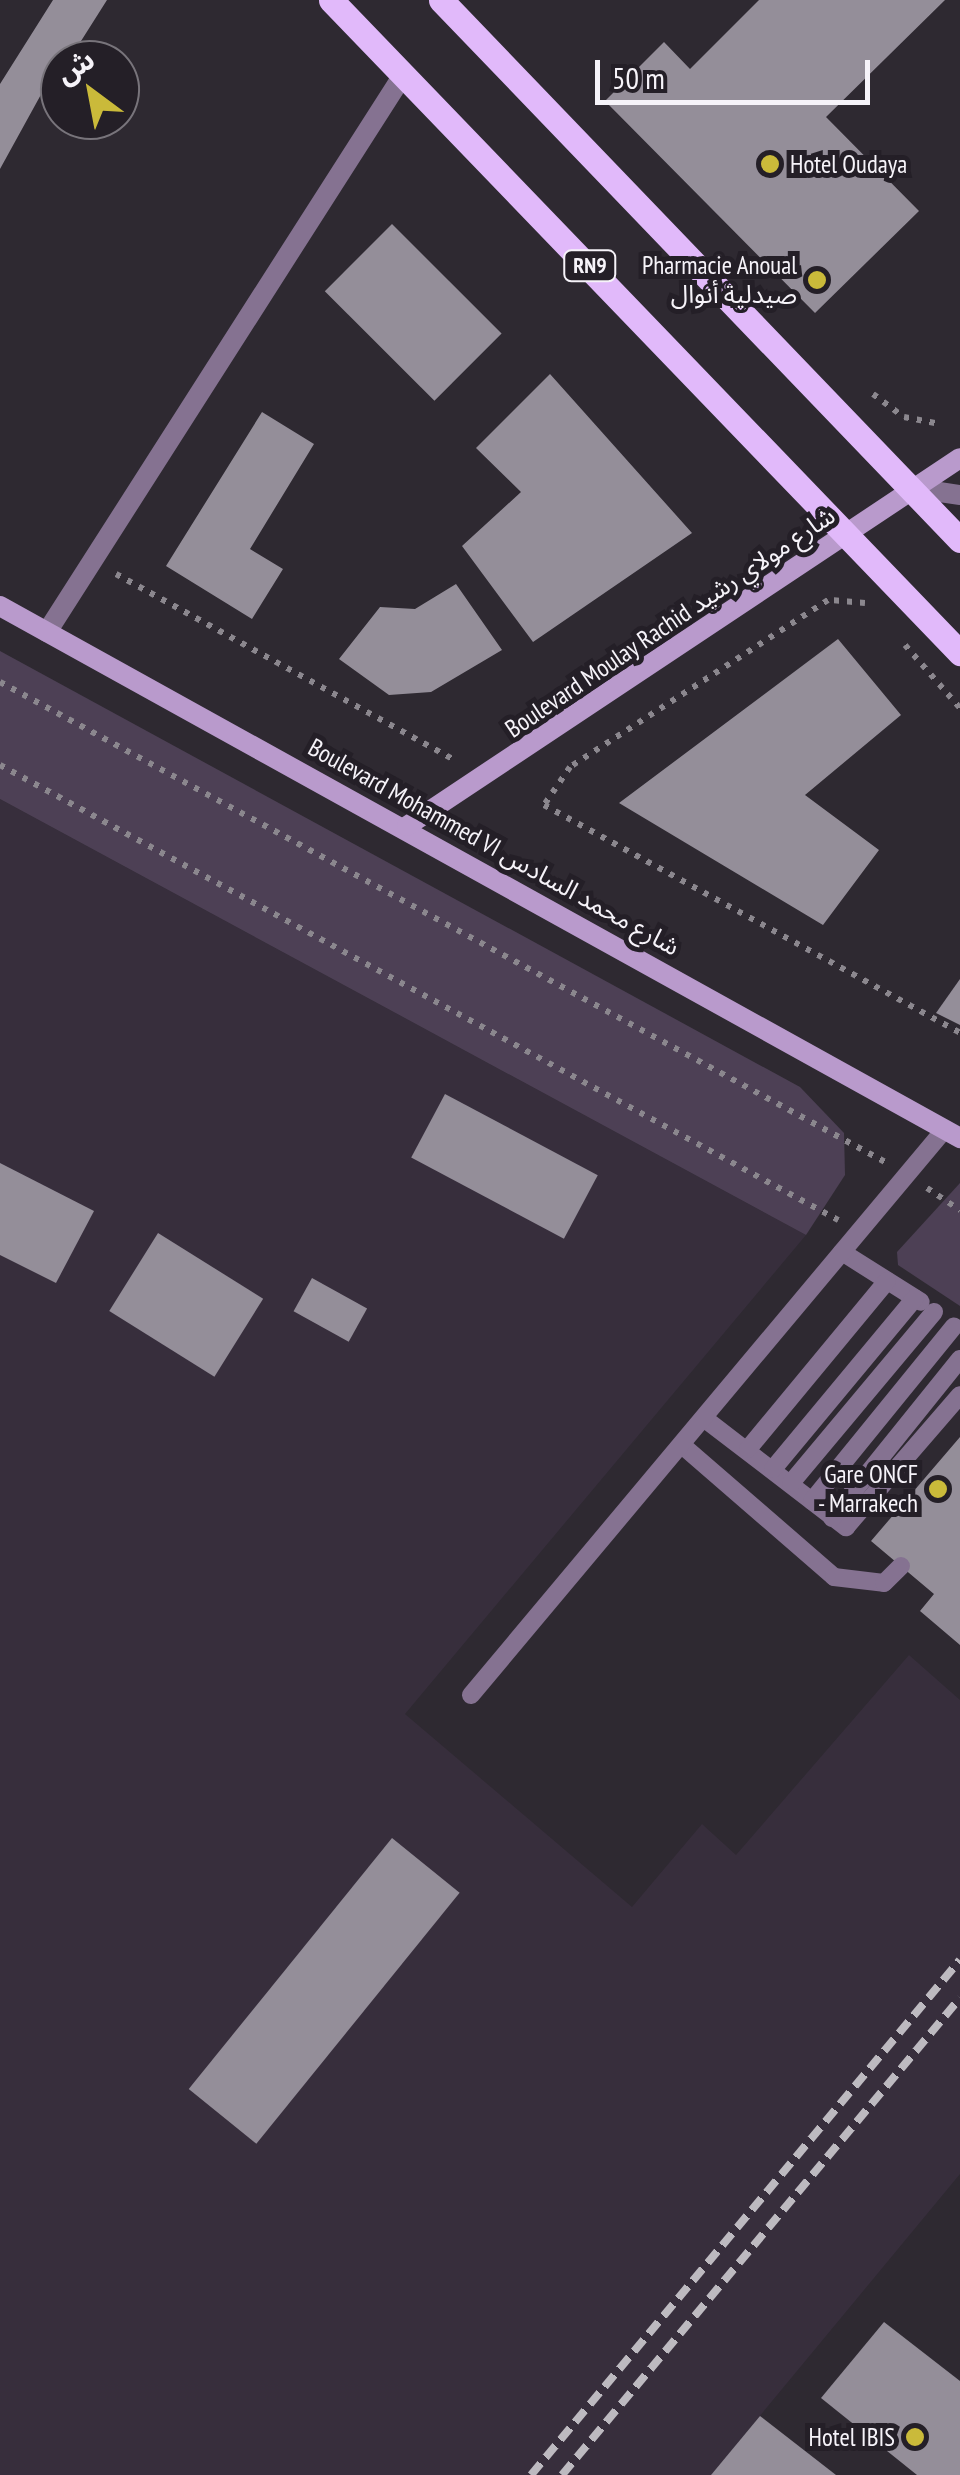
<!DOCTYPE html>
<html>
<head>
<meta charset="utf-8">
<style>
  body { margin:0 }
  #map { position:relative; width:960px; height:2475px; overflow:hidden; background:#2e2931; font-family:"PT Sans Narrow","Noto Sans Arabic",sans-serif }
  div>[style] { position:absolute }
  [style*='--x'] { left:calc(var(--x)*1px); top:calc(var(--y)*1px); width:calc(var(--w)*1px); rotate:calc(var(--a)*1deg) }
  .built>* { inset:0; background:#372e3c }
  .green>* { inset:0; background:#4d4055 }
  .building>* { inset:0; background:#948e99; transform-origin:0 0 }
  .path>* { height:6px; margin-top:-3px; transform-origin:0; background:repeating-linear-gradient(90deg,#8b878e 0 5px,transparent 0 13px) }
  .lane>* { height:18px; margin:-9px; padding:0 9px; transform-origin:9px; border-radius:9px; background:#857291 }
  .street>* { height:20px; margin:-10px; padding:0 10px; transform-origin:10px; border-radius:10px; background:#857291 }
  .secondary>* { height:20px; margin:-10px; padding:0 10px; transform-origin:10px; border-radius:10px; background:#b99acc }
  .primary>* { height:25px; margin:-12.5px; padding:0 12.5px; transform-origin:12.5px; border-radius:12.5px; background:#e1b9fa }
  .rail>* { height:8px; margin-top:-4px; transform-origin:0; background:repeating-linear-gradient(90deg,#bdbac0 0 15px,transparent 0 23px) }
  .dots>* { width:28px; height:28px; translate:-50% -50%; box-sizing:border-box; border:5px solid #241f27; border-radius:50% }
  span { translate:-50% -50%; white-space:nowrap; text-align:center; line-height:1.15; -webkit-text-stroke:10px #241f27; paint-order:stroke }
  .shield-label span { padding:2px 8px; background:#241f27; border:2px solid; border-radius:8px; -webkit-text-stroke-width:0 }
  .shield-label { font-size:22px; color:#f6f3f9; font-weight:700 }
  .poi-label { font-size:25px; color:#f6f3f9 }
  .left { translate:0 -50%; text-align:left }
  .right { translate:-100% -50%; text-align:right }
  .street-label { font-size:25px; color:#f6f3f9 }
  .north { position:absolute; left:40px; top:40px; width:100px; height:100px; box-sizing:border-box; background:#241f27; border:2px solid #78747b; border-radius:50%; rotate:328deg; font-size:28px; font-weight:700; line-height:40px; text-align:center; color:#f6f3f9 }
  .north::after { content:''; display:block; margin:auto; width:35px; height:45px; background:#caba3a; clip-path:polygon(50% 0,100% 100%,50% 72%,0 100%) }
  .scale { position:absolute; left:595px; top:60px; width:275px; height:45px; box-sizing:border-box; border:5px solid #f6f3f9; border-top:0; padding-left:12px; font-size:30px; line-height:35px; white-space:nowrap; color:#f6f3f9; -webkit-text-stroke:8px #241f27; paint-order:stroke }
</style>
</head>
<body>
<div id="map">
  <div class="built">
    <div style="clip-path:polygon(0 799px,806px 1235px,405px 1714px,632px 1907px,702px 1824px,736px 1855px,909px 1655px,960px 1700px,960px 2174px,711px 2475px,0 2475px)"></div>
  </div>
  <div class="green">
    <div style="clip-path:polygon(0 651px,800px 1087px,844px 1133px,845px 1175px,806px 1235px,0 799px)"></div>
    <div style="clip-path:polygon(960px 1183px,960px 1306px,898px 1265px,897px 1252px)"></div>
  </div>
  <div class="building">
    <div style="clip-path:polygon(53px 0,107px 0,69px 60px,60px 60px,0 169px,0 84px)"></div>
    <div style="clip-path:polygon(759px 0,945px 0,826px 117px,919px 211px,815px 313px,605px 101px,664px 42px,690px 69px)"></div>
    <div style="left:392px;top:224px;width:155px;height:95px;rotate:45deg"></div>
    <div style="clip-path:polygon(550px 374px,692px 533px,533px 642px,462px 546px,521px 492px,476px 448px)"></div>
    <div style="clip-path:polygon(262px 412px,314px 444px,250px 549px,283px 569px,252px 619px,166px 566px)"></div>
    <div style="clip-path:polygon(456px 584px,502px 650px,431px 692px,389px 695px,339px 659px,380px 607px,415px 609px)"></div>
    <div style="clip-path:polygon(838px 639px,901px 715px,805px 795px,879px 850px,823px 925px,619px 803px)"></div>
    <div style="clip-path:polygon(960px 979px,960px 1025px,936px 1013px)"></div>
    <div style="left:445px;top:1094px;width:173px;height:72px;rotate:28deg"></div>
    <div style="clip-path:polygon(0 1163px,94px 1211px,56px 1283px,0 1255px)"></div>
    <div style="left:158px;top:1233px;width:124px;height:92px;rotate:32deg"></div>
    <div style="left:312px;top:1278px;width:63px;height:38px;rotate:29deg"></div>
    <div style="clip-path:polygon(960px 1437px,960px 1645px,920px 1611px,934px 1594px,871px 1541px)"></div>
    <div style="left:392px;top:1838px;width:87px;height:323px;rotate:39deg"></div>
    <div style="clip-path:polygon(884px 2322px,960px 2381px,960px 2475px,917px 2475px,821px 2398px)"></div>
    <div style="clip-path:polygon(760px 2416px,836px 2475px,711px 2475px)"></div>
  </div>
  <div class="path">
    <div style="--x:873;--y:394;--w:39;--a:37"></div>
    <div style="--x:904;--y:417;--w:38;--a:11"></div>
    <div style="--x:116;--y:574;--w:387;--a:28.8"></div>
    <div style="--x:865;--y:603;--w:37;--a:-175"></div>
    <div style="--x:828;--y:600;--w:307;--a:147.1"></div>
    <div style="--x:570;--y:767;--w:46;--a:124.4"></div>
    <div style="--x:544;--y:805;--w:474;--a:28.7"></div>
    <div style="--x:905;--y:645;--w:84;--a:48.9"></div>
    <div style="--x:0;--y:682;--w:1009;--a:28.47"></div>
    <div style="--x:0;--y:765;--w:954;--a:28.5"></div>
    <div style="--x:927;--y:1188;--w:40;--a:34"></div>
  </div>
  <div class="lane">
    <div style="--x:842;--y:1252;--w:93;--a:32.3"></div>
    <div style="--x:705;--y:1419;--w:178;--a:37.5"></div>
    <div style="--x:846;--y:1527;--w:174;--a:-49.2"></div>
    <div style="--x:683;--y:1446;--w:200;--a:40.9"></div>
    <div style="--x:834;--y:1577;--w:50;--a:6.8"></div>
    <div style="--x:884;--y:1583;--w:24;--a:-45"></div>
    <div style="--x:748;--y:1449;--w:218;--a:-50.4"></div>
    <div style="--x:773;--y:1469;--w:222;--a:-50.3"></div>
    <div style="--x:791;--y:1483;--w:223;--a:-50.1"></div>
    <div style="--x:812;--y:1501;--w:225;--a:-50.9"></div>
    <div style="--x:832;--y:1518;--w:204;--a:-51.2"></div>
    <div style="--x:471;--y:1695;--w:738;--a:-50.06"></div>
  </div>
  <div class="street">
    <div style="--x:913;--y:488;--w:48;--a:8.5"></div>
    <div style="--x:47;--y:632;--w:661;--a:-57.42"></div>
  </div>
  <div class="secondary">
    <div style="--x:0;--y:606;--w:1098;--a:28.99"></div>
    <div style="--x:407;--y:826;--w:664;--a:-33.64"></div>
  </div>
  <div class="primary">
    <div style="--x:331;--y:0;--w:907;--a:46.07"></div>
    <div style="--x:441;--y:0;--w:749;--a:46.14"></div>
  </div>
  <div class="rail">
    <div style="--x:531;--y:2475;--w:670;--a:-50.21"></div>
    <div style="--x:562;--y:2475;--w:621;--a:-50.16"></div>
  </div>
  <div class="dots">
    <div style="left:770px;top:164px;background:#caba3a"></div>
    <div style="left:817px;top:280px;background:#caba3a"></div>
    <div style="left:938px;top:1489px;background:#caba3a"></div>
    <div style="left:915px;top:2437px;background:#caba3a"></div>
  </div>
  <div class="shield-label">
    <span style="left:590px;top:266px">RN9</span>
  </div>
  <div class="poi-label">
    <span class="left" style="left:790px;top:164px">Hotel Oudaya</span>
    <span class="right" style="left:797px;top:280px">Pharmacie Anoual<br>صيدلية أنوال</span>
    <span class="right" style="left:918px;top:1489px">Gare ONCF<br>- Marrakech</span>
    <span class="right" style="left:895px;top:2437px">Hotel IBIS</span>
  </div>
  <div class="street-label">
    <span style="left:670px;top:622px;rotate:-34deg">Boulevard Moulay Rachid شارع مولاي رشيد</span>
    <span style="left:494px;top:847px;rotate:29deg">Boulevard Mohammed VI شارع محمد السادس</span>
  </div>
  <div class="north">ش</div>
  <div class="scale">50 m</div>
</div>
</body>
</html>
